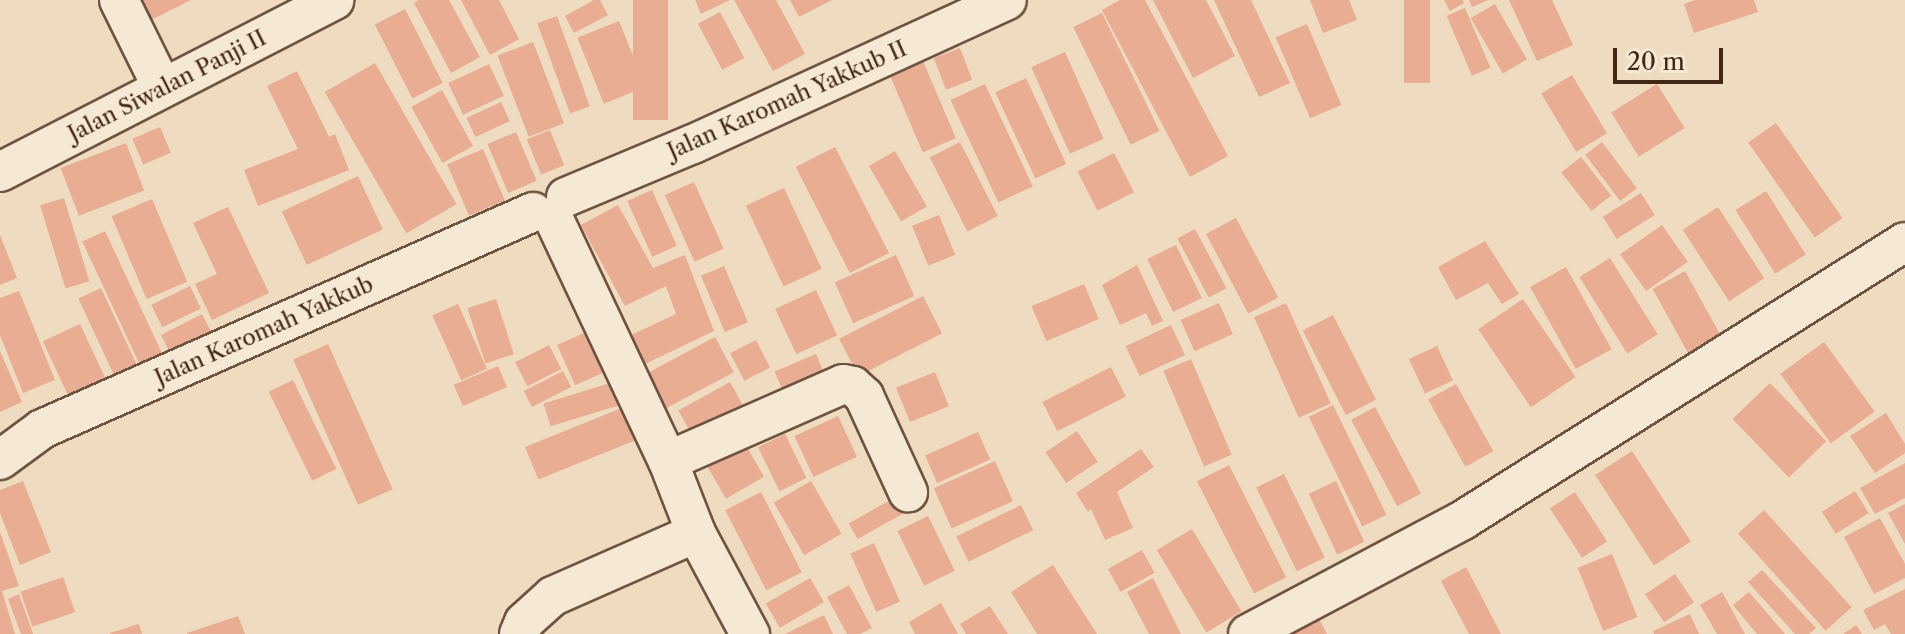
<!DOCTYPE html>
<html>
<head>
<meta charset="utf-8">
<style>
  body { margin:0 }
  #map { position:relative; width:1905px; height:634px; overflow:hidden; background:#efdbbf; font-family:"Libre Caslon Text",serif }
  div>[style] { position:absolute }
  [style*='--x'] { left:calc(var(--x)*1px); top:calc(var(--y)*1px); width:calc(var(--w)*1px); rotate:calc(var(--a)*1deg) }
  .building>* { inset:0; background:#e8ad93; transform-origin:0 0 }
  .roads { filter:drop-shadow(2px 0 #6e5440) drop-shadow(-2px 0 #6e5440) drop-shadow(0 2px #6e5440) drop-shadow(0 -2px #6e5440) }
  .street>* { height:38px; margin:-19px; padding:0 19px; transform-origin:19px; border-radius:19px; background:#f5e8d5 }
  span { translate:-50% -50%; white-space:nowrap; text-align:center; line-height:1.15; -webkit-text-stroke:8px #f5e8d5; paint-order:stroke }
  .street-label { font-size:22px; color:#432715 }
  .scale { position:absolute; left:1613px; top:48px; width:110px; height:36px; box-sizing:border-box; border:4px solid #432715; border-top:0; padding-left:10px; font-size:24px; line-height:28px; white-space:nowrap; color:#432715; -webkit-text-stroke:6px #f5e8d5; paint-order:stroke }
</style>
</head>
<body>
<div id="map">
  <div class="building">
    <div style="clip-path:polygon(133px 0,191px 0,145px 23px)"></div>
    <div style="clip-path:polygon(419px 0,449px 0,480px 57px,451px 73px,414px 3px)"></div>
    <div style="clip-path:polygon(461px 0,499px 0,519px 39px,490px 55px)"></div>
    <div style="clip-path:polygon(594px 0,600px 0,608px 15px,574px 33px,565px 16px)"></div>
    <div style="left:633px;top:0;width:35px;height:120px"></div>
    <div style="clip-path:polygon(695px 0,730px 0,701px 14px)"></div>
    <div style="clip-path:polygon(734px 0,776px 0,805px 54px,773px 71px)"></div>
    <div style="clip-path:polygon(790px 0,832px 0,799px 17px)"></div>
    <div style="clip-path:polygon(1120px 0,1145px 0,1228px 156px,1190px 177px,1102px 10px)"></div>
    <div style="clip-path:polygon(1153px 0,1206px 0,1235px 56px,1193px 78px)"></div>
    <div style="clip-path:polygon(1214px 0,1251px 0,1290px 83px,1259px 97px)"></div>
    <div style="clip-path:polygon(1310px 0,1349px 0,1357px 20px,1323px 33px)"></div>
    <div style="left:1404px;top:0;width:26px;height:83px"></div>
    <div style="clip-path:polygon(1444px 0,1463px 0,1464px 3px,1450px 11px)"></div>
    <div style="clip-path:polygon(1469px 0,1488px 0,1472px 7px)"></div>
    <div style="clip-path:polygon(1509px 0,1552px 0,1573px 45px,1537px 61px)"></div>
    <div style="clip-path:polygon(1695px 0,1754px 0,1758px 12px,1694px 33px,1684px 4px)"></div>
    <div style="left:1495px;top:4px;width:64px;height:28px;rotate:60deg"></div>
    <div style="left:1465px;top:8px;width:65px;height:20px;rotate:67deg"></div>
    <div style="left:405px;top:9px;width:83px;height:34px;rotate:63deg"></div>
    <div style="left:720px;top:12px;width:52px;height:25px;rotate:62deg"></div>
    <div style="left:1102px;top:13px;width:131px;height:32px;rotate:64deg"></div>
    <div style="left:557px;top:16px;width:96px;height:21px;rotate:70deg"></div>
    <div style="left:619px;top:21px;width:71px;height:45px;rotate:68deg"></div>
    <div style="left:1307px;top:24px;width:88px;height:34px;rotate:67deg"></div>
    <div style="left:533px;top:42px;width:87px;height:38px;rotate:69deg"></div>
    <div style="left:960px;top:48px;width:34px;height:28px;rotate:69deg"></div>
    <div style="left:1065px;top:52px;width:95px;height:37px;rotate:66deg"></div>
    <div style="left:923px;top:61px;width:84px;height:36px;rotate:67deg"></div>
    <div style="left:375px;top:63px;width:163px;height:58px;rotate:60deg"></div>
    <div style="left:489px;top:64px;width:35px;height:45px;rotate:65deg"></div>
    <div style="clip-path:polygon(297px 71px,329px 137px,335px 134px,349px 170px,258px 206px,244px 170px,298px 149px,267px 86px)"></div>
    <div style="left:1572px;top:75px;width:68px;height:36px;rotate:59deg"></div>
    <div style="left:1026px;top:78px;width:95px;height:34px;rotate:65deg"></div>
    <div style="left:985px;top:84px;width:113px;height:38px;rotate:65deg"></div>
    <div style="left:1657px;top:84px;width:52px;height:54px;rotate:58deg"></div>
    <div style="left:442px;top:90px;width:64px;height:35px;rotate:61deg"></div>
    <div style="left:501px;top:102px;width:21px;height:38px;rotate:65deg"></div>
    <div style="left:1776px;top:123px;width:116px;height:34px;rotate:55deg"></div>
    <div style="left:160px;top:127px;width:28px;height:30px;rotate:67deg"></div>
    <div style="left:550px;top:130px;width:38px;height:25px;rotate:68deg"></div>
    <div style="left:516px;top:132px;width:53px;height:31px;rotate:67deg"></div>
    <div style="left:960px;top:142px;width:83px;height:34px;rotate:63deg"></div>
    <div style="left:1602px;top:142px;width:58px;height:21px;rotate:53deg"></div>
    <div style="left:126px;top:143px;width:51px;height:70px;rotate:69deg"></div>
    <div style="left:835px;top:147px;width:119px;height:44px;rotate:63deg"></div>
    <div style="left:483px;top:149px;width:56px;height:39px;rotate:67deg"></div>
    <div style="left:895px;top:151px;width:64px;height:30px;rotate:60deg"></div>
    <div style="left:1114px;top:153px;width:44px;height:41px;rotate:63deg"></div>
    <div style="left:1581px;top:157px;width:49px;height:25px;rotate:52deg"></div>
    <div style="left:358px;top:176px;width:59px;height:84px;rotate:65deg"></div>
    <div style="left:694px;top:182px;width:73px;height:32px;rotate:66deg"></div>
    <div style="left:784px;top:188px;width:89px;height:42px;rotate:65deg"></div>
    <div style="left:652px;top:190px;width:61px;height:27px;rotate:66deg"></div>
    <div style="left:1766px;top:191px;width:75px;height:36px;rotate:58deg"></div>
    <div style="left:1641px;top:193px;width:26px;height:45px;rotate:58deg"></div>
    <div style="left:64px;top:198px;width:87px;height:25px;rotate:73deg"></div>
    <div style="left:152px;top:199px;width:90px;height:44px;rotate:67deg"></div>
    <div style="clip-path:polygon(618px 205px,653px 268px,685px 255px,714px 331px,645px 364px,631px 335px,676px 314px,666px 286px,625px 306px,581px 225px)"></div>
    <div style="clip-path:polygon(228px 207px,269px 293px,212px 320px,195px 284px,217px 274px,193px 223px)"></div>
    <div style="left:1718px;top:207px;width:85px;height:42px;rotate:57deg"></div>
    <div style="left:939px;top:215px;width:43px;height:29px;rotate:68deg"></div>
    <div style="left:1236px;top:218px;width:90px;height:34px;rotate:62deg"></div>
    <div style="left:1662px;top:225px;width:45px;height:51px;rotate:55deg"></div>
    <div style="left:1195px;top:229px;width:67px;height:20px;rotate:62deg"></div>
    <div style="left:105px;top:231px;width:142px;height:25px;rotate:65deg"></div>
    <div style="clip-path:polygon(0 235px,17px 278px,0 285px)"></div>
    <div style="clip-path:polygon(1485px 241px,1519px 294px,1502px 304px,1488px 283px,1456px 300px,1438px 267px)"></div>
    <div style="left:1176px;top:245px;width:59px;height:32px;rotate:64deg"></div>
    <div style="left:896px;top:255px;width:45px;height:67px;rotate:66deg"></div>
    <div style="left:1610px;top:258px;width:90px;height:36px;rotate:58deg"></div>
    <div style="clip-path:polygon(1137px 265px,1163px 321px,1152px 326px,1146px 313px,1120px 325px,1102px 285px)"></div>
    <div style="left:724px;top:266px;width:61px;height:25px;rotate:67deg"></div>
    <div style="left:1566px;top:267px;width:94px;height:41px;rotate:61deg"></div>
    <div style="left:1685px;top:271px;width:76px;height:37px;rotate:61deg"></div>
    <div style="left:1084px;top:284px;width:38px;height:57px;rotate:67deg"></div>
    <div style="left:190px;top:286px;width:25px;height:43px;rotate:64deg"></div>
    <div style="left:101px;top:288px;width:84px;height:25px;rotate:65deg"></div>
    <div style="left:816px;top:290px;width:50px;height:45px;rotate:65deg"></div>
    <div style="clip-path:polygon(19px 291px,55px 380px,23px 393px,0 335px,0 298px)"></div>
    <div style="left:923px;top:296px;width:42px;height:94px;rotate:63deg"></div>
    <div style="left:496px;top:299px;width:58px;height:30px;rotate:72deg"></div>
    <div style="left:1523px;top:299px;width:94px;height:54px;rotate:56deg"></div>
    <div style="left:1219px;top:303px;width:34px;height:42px;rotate:66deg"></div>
    <div style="left:1286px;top:303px;width:110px;height:35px;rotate:66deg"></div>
    <div style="left:458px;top:304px;width:71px;height:28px;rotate:66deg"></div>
    <div style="left:202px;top:314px;width:27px;height:46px;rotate:63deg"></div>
    <div style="left:1333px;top:315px;width:95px;height:34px;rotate:63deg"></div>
    <div style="left:80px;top:324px;width:72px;height:41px;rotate:65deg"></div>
    <div style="left:1171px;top:325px;width:33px;height:50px;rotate:65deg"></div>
    <div style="left:591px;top:330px;width:44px;height:37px;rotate:66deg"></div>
    <div style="left:715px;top:337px;width:40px;height:77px;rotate:62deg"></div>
    <div style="left:756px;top:340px;width:31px;height:29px;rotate:63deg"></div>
    <div style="left:1824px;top:342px;width:86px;height:54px;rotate:54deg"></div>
    <div style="left:328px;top:344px;width:159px;height:38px;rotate:66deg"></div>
    <div style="left:549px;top:345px;width:27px;height:38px;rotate:63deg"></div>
    <div style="left:1437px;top:346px;width:38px;height:31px;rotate:65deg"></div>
    <div style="clip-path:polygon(0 351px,22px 402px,0 412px)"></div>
    <div style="left:816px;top:354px;width:25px;height:45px;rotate:67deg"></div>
    <div style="left:1191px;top:359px;width:104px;height:30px;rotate:67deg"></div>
    <div style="left:498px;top:366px;width:23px;height:48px;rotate:67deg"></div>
    <div style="left:1111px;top:367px;width:33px;height:77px;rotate:63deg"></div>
    <div style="left:563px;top:371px;width:18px;height:44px;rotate:63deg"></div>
    <div style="left:935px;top:372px;width:37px;height:42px;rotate:68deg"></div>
    <div style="left:293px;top:380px;width:99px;height:27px;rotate:64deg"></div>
    <div style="left:620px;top:380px;width:24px;height:80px;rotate:73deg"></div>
    <div style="left:730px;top:382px;width:35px;height:59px;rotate:61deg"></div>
    <div style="left:1770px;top:383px;width:81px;height:52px;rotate:46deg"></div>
    <div style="left:1456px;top:384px;width:77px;height:32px;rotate:61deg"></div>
    <div style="left:629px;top:405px;width:35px;height:112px;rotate:68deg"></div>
    <div style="left:1333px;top:405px;width:122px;height:27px;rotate:64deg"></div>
    <div style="left:1375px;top:407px;width:98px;height:27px;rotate:62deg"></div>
    <div style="clip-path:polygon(1886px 413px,1905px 444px,1905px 453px,1875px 473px,1850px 436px)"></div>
    <div style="left:838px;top:416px;width:45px;height:48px;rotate:65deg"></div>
    <div style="left:1077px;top:431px;width:37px;height:38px;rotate:56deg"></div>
    <div style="left:978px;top:432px;width:30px;height:58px;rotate:66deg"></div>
    <div style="left:785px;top:434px;width:49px;height:30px;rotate:64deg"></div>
    <div style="left:744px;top:442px;width:40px;height:44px;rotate:60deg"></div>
    <div style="clip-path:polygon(1141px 449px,1154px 467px,1117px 492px,1133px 528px,1105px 540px,1091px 509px,1088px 512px,1076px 493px)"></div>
    <div style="left:1632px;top:451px;width:108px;height:44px;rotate:57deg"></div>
    <div style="left:995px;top:461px;width:44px;height:67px;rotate:66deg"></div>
    <div style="clip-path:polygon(1905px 463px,1905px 498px,1875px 514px,1860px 488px)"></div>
    <div style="left:1229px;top:465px;width:126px;height:36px;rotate:63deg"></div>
    <div style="left:1284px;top:474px;width:93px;height:31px;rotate:64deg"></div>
    <div style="clip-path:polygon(23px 481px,51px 552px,20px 565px,0 513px,0 490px)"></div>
    <div style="left:811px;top:481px;width:61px;height:43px;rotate:60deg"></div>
    <div style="left:1336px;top:481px;width:67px;height:30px;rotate:65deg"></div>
    <div style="left:1855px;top:491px;width:26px;height:39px;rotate:58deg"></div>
    <div style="left:761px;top:492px;width:90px;height:40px;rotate:63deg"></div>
    <div style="left:1575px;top:492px;width:59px;height:30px;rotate:57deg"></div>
    <div style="left:896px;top:497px;width:18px;height:54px;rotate:61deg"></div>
    <div style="clip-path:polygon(1905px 504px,1905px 544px,1888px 513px)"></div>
    <div style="left:1021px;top:505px;width:28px;height:72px;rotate:64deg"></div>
    <div style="left:1764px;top:510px;width:131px;height:35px;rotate:48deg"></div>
    <div style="left:928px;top:516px;width:61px;height:34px;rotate:64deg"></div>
    <div style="clip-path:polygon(1880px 518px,1905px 564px,1905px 578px,1874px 594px,1844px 537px)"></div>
    <div style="left:1192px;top:529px;width:96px;height:41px;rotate:59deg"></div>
    <div style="clip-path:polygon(0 532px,19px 586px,2px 591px,15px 634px,0 634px)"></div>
    <div style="left:874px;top:543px;width:64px;height:26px;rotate:66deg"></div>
    <div style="left:1142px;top:550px;width:26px;height:39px;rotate:61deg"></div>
    <div style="left:1612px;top:554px;width:68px;height:37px;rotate:68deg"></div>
    <div style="clip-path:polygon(1053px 565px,1097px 634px,1037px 634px,1011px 592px)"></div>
    <div style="clip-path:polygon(1466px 567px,1501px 634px,1469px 634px,1441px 581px)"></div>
    <div style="clip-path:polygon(1762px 570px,1816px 628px,1809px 634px,1795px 634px,1748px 582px)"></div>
    <div style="left:1675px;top:574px;width:34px;height:36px;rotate:56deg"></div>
    <div style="left:63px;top:577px;width:37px;height:45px;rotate:71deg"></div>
    <div style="left:810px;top:578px;width:28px;height:51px;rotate:60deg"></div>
    <div style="clip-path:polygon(1153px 578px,1181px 634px,1149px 634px,1127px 592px)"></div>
    <div style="clip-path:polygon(849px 585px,872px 628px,860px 634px,847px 634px,827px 597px)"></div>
    <div style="clip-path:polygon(1905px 589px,1905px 634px,1891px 634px,1885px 624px,1874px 630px,1863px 610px)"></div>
    <div style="clip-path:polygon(1722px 592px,1745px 634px,1717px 634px,1700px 605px)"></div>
    <div style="clip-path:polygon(1749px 592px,1785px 634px,1757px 634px,1733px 605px)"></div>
    <div style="clip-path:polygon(19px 594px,31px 628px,33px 634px,21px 634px,8px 599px)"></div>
    <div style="clip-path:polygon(941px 603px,958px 634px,915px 634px,909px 622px)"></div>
    <div style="clip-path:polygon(990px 606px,1008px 634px,966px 634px,960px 624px)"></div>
    <div style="clip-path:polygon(1690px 614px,1699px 634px,1654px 634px,1653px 631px)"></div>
    <div style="clip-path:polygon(824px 615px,833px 634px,785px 634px)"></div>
    <div style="clip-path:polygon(238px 616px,245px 634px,187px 634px,187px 633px)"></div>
    <div style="clip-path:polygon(1319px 619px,1327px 634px,1292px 634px)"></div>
    <div style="clip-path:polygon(139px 624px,142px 634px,110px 634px,110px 633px)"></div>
    <div style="clip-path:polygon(1856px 625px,1862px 634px,1843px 634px)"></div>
  </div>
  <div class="roads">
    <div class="street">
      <div style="--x:119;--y:0;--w:97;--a:63.7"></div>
      <div style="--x:0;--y:172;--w:376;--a:-27.2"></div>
      <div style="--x:566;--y:197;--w:138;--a:-22.7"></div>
      <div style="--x:693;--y:144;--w:345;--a:-24.6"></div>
      <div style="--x:553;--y:217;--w:270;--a:64.8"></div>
      <div style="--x:668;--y:461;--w:77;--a:68.7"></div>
      <div style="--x:696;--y:533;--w:115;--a:61.9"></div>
      <div style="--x:0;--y:460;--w:52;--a:-36.4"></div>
      <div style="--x:42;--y:429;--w:537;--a:-23.84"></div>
      <div style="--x:668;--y:461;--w:191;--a:-23.7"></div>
      <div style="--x:843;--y:384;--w:10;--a:11"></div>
      <div style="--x:853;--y:386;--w:15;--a:42"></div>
      <div style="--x:864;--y:396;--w:106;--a:65.4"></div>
      <div style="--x:519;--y:634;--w:13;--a:-67"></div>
      <div style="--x:524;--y:622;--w:39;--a:-42"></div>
      <div style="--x:553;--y:596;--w:156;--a:-23.8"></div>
      <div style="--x:1248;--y:634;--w:243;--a:-27.9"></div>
      <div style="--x:1463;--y:520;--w:522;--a:-32.17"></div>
    </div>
  </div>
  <div class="street-label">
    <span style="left:167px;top:86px;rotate:-27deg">Jalan Siwalan Panji II</span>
    <span style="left:787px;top:100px;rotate:-24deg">Jalan Karomah Yakkub II</span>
    <span style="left:264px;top:331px;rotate:-24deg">Jalan Karomah Yakkub</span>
  </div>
  <div class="scale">20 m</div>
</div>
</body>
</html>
